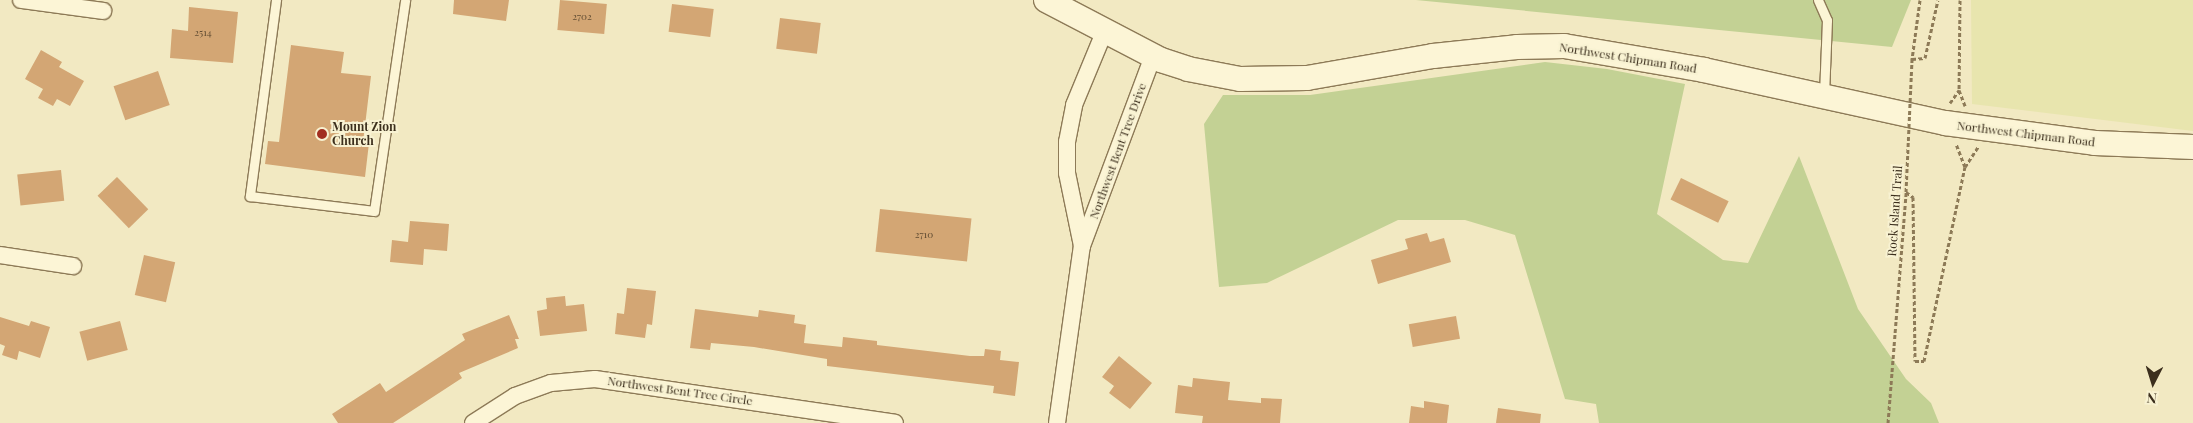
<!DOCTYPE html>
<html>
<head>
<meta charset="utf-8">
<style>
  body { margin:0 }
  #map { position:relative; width:2193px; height:423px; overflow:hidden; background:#f2e9c2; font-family:"Playfair Display",serif }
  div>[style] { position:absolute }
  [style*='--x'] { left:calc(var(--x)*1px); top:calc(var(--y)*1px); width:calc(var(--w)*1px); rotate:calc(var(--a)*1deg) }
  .farmland>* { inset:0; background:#e8e5ae }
  .green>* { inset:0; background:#c3d194 }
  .building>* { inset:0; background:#d3a674; transform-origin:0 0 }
  .path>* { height:3px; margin-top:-1.5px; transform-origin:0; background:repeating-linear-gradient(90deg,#8d7a57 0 4px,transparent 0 6.5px) }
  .roads { filter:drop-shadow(1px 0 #8d7a57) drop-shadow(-1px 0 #8d7a57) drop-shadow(0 1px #8d7a57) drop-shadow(0 -1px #8d7a57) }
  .lane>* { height:9px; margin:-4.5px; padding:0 4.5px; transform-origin:4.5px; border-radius:4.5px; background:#fcf5d6 }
  .street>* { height:16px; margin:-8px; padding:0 8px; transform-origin:8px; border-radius:8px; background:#fcf5d6 }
  .secondary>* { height:24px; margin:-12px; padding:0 12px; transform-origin:12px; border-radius:12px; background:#fcf5d6 }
  .path-bridge>* { height:3px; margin-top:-1.5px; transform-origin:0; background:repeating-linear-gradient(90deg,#8d7a57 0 4px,transparent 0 6.5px) }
  .dots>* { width:14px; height:14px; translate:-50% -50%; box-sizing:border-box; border:2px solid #f8f2d2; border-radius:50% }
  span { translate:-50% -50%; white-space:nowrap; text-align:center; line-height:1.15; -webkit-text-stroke:4px #f8f2d2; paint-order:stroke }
  .number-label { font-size:10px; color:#624d33 }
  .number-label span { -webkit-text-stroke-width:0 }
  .street-label { font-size:12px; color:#3c2f1d }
  .poi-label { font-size:12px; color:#3c2f1d; font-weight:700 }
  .left { translate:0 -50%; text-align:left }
  .north { position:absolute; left:2128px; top:358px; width:50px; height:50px; -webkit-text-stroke:4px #f8f2d2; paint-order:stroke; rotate:185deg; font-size:14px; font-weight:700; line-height:20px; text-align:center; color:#3c2f1d }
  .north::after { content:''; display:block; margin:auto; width:18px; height:22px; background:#3c2f1d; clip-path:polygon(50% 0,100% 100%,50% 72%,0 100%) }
</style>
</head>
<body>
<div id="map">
  <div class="farmland">
    <div style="clip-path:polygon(1971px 0,2193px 0,2193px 131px,1972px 104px)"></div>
  </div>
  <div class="green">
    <div style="clip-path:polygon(1416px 0,1911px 0,1892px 47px)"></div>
    <div style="clip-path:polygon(1545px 62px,1607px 69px,1685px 84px,1657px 214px,1723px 260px,1748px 263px,1799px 156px,1858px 309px,1906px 379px,1931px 403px,1939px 423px,1599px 423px,1596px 404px,1565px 399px,1515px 235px,1465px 220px,1398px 220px,1267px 283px,1219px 287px,1204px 124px,1223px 95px,1310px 95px)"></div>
  </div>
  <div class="building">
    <div style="clip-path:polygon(454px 0,509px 0,506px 21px,453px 14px)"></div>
    <div style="left:560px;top:0;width:47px;height:30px;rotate:5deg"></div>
    <div style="left:672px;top:4px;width:42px;height:28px;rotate:7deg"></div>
    <div style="clip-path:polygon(189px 7px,238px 12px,233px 63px,170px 58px,172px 29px,188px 31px)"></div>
    <div style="left:780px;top:18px;width:41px;height:31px;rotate:7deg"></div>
    <div style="clip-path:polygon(291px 45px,344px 52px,341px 73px,371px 76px,363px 142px,369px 143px,365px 177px,265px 164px,268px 141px,279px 142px)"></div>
    <div style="clip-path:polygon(41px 50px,62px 62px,59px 67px,84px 81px,70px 106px,57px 99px,53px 106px,38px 98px,43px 89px,25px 79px)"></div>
    <div style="left:158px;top:71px;width:36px;height:47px;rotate:71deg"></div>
    <div style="left:61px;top:170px;width:31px;height:44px;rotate:84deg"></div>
    <div style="left:117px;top:177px;width:45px;height:27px;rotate:46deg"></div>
    <div style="left:1681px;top:178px;width:53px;height:24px;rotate:26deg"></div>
    <div style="left:880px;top:209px;width:92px;height:43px;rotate:6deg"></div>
    <div style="clip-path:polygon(410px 221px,449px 224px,447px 251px,424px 249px,423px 265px,390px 262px,392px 240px,408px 242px)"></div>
    <div style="clip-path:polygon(1427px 233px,1430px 242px,1444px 238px,1451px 262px,1378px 284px,1371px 260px,1408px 249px,1405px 239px)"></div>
    <div style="left:144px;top:255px;width:32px;height:41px;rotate:13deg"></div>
    <div style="clip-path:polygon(627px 288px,656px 291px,652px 325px,647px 324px,645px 338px,615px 334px,617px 313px,624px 314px)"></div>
    <div style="clip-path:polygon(565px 296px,566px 306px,584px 304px,587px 331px,540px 336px,537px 311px,547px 309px,546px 298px)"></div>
    <div style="clip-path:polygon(695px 309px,758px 317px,759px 310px,795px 315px,794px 323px,806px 325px,804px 343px,842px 347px,843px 337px,877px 341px,877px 345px,970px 356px,984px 356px,985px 349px,1001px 351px,1000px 360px,1019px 362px,1015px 396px,993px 393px,994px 386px,827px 366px,827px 359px,754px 347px,711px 343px,710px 350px,690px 348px)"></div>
    <div style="clip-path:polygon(509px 315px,519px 339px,515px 339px,518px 348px,459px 373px,462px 378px,393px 423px,338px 423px,332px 414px,380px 383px,386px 392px,465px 340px,462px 334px)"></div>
    <div style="left:1456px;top:316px;width:23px;height:48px;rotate:80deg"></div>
    <div style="clip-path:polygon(0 317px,29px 326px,31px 321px,50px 327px,40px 358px,19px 351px,17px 360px,2px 355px,5px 346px,0 344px)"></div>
    <div style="left:120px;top:321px;width:30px;height:42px;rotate:75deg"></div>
    <div style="clip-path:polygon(1119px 356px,1152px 383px,1130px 409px,1109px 393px,1114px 386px,1102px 377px)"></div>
    <div style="clip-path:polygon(1193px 378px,1230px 382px,1228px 400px,1261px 403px,1261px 398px,1282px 399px,1280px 423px,1202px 423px,1203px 416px,1175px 413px,1178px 385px,1192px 387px)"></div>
    <div style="clip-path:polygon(1424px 401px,1449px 405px,1447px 423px,1409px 423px,1411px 406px,1424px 408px)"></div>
    <div style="clip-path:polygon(1498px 408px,1541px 414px,1540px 423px,1496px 423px)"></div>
  </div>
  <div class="path">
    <div style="--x:1920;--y:0;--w:60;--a:97.7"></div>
    <div style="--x:1912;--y:59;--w:13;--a:-4"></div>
    <div style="--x:1925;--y:58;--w:59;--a:-77.4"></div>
    <div style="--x:1960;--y:0;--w:90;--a:90.6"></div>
    <div style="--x:1959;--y:90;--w:17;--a:69"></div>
    <div style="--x:1950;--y:103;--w:16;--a:-55"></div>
    <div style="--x:1965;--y:167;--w:24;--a:-57"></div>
    <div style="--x:1906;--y:192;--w:9;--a:36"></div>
    <div style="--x:1913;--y:197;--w:164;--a:89.3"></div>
    <div style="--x:1915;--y:361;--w:9;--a:0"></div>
    <div style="--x:1924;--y:361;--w:198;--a:-78.1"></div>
    <div style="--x:1965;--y:167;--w:25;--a:-111"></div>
    <div style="--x:1888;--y:423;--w:232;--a:-85.5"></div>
  </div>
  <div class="roads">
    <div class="lane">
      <div style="--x:276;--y:0;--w:198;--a:97.6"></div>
      <div style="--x:250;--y:196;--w:125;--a:6.9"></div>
      <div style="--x:374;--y:211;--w:213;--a:-81.6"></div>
      <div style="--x:1818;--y:0;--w:22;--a:66"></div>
      <div style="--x:1827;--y:20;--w:75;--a:92.3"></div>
    </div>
    <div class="street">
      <div style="--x:21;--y:0;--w:83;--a:7.6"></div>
      <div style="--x:1082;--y:246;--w:75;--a:-101.6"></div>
      <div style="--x:1067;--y:173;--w:31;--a:-90"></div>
      <div style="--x:1067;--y:142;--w:38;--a:-79"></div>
      <div style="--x:1074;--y:105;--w:81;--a:-67.5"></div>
      <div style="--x:0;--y:255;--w:74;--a:8.6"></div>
      <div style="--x:473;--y:423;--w:50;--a:-32.7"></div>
      <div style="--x:515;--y:396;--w:38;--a:-20"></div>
      <div style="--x:551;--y:383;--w:44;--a:-5.2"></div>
      <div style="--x:595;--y:379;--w:303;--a:8.3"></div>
      <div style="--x:1057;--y:423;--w:179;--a:-82"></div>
      <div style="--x:1082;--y:246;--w:203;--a:-69.5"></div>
    </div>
    <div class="secondary">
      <div style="--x:1046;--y:0;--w:130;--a:27.6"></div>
      <div style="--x:1161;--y:60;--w:28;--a:18"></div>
      <div style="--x:1188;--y:69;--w:53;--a:10.9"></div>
      <div style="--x:1240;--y:79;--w:67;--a:-0.9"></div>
      <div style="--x:1307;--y:78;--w:128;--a:-9.9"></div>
      <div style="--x:1433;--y:56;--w:84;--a:-6.1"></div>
      <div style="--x:1517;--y:47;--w:47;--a:-1.2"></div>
      <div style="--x:1564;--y:46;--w:142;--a:9.7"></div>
      <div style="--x:1704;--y:70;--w:247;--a:12.4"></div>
      <div style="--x:1945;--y:123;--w:151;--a:7.6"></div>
      <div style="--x:2095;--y:143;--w:98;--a:2.3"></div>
    </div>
  </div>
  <div class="path-bridge">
    <div style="--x:1906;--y:192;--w:133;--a:-87.4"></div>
  </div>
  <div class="dots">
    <div style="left:322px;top:134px;background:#a22f21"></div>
  </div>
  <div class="number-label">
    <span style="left:582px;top:17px">2702</span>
    <span style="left:203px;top:33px">2514</span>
    <span style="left:924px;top:235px">2710</span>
  </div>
  <div class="street-label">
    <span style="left:1628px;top:58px;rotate:9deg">Northwest Chipman Road</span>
    <span style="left:2026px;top:134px;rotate:7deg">Northwest Chipman Road</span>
    <span style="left:1118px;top:151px;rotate:-70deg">Northwest Bent Tree Drive</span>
    <span style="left:1895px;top:211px;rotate:-86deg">Rock Island Trail</span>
    <span style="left:680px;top:391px;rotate:8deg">Northwest Bent Tree Circle</span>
  </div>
  <div class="poi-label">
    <span class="left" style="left:332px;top:134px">Mount Zion<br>Church</span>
  </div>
  <div class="north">N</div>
</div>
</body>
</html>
